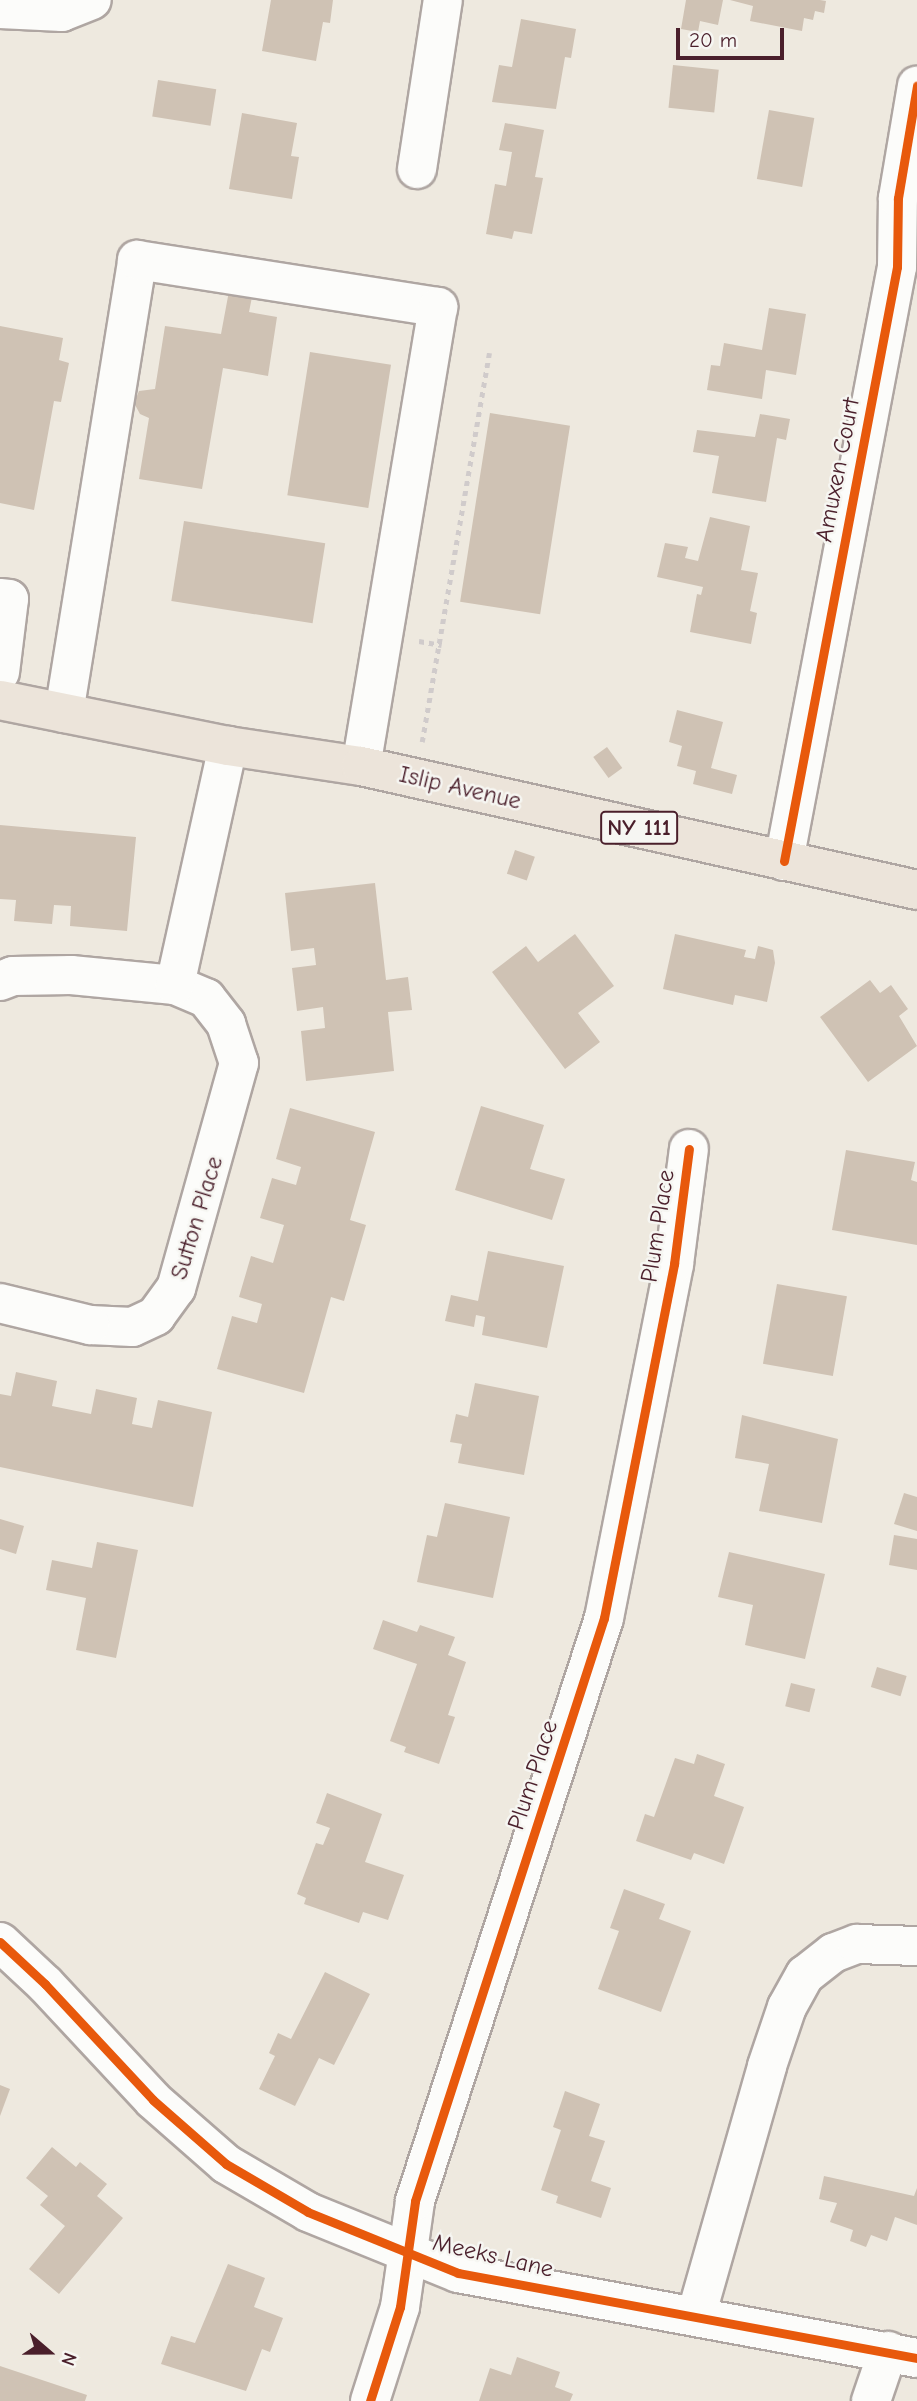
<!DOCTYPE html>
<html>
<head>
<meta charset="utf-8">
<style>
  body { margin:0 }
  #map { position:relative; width:917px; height:2401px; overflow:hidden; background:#eee9df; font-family:"Comic Neue",sans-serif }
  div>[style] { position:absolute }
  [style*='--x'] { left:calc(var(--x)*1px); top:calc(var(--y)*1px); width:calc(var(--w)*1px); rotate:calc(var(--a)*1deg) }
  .building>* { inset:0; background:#cfc2b4; transform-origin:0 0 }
  .path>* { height:4.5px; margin-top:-2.25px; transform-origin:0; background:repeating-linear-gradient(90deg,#d0cbcb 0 5px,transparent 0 10px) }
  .roads { filter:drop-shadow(2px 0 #afa6a2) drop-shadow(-2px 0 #afa6a2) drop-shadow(0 2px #afa6a2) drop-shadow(0 -2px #afa6a2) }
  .minor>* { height:38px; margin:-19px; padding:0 19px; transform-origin:19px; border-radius:19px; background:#fcfcfa }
  .major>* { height:38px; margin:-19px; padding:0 19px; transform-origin:19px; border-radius:19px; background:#ece4da }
  .cycleway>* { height:9px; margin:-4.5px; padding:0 4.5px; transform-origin:4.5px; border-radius:4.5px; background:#e8590c }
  span { translate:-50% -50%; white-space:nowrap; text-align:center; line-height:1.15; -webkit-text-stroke:5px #f6f6f2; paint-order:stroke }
  .shield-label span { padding:2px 5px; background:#f6f6f2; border:2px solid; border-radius:5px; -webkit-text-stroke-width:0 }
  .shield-label { font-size:23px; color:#4a1f2b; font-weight:700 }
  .street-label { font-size:24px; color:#4a1f2b }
  .north { position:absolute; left:14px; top:2317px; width:70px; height:70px; -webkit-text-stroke:5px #f6f6f2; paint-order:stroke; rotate:110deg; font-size:19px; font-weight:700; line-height:28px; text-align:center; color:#4a1f2b }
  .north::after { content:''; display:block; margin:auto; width:24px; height:32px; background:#4a1f2b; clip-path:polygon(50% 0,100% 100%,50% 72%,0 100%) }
  .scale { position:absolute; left:676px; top:28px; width:108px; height:32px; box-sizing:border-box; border:4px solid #4a1f2b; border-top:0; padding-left:9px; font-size:21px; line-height:24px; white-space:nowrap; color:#4a1f2b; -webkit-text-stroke:5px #f6f6f2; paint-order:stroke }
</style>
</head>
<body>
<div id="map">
  <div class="building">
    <div style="clip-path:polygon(271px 0,333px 0,330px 23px,323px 22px,316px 61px,262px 51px)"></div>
    <div style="clip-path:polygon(686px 0,723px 0,718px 25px,700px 21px,698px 32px,681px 29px)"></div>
    <div style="clip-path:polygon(730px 0,820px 0,826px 1px,824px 13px,815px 11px,813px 20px,804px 18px,802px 31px,750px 21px,753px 6px)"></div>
    <div style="clip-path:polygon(521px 19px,576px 29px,571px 58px,565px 57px,556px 109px,492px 102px,499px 65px,512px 67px)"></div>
    <div style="left:673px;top:65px;width:46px;height:43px;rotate:6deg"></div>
    <div style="left:158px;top:80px;width:59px;height:37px;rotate:9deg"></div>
    <div style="left:769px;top:110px;width:46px;height:70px;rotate:10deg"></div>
    <div style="clip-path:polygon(242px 113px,297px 123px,291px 156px,299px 157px,292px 199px,229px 189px)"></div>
    <div style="clip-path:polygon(505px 123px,544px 130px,535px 177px,543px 178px,532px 234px,514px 231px,512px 239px,486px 234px,495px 184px,506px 186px,512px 152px,499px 150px)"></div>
    <div style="clip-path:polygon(229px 291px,252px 297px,249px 312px,277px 317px,268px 376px,223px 368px,202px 489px,139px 479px,149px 418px,140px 414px,134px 403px,139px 391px,155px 389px,165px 326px,221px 334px)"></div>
    <div style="clip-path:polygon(769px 308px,806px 314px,796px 375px,766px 370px,762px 399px,707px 390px,711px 365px,720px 366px,724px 343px,762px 350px)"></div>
    <div style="clip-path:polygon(0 326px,63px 338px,59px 360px,69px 363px,61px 402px,54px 401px,34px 510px,0 503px)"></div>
    <div style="left:310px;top:352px;width:82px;height:145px;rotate:9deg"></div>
    <div style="left:490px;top:413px;width:81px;height:191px;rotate:9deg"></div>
    <div style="clip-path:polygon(760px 414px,790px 419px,786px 440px,777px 438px,766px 502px,712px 493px,719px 456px,693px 452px,697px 430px,755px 437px)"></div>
    <div style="clip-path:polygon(710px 517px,750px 526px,741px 570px,758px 573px,750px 611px,757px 613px,751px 644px,690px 632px,697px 594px,701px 595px,703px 587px,657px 577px,665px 543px,688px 547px,685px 558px,698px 561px)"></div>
    <div style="left:184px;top:521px;width:143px;height:81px;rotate:9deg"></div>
    <div style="clip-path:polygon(677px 710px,723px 722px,711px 768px,737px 775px,732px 794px,693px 784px,696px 771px,677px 766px,682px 746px,669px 742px)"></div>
    <div style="left:607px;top:747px;width:26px;height:17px;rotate:54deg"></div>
    <div style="clip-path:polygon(0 825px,136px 837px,127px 931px,70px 926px,71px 906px,54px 905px,52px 924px,14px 921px,16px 900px,0 899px)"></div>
    <div style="left:515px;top:850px;width:21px;height:25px;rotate:19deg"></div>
    <div style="clip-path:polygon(375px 883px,386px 980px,408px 977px,412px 1010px,388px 1012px,394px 1071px,306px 1081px,301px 1031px,325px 1028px,323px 1007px,297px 1011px,292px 968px,316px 965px,314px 948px,291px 951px,285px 893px)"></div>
    <div style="clip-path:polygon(575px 934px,614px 986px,578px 1013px,600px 1042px,565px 1069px,492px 972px,526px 946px,538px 962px)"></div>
    <div style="clip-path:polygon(675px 934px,746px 950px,744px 957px,755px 959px,758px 946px,773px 950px,775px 963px,767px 1002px,735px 995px,733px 1005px,663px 989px)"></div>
    <div style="clip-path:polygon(870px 980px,880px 993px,891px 985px,908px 1009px,899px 1016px,917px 1046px,868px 1082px,820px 1017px)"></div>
    <div style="clip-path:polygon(481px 1106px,544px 1125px,530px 1169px,565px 1179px,552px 1220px,455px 1190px)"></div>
    <div style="clip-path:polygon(290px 1108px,375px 1132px,350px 1220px,366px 1225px,344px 1301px,331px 1297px,304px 1393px,217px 1369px,232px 1316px,257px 1323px,262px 1304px,239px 1297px,251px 1256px,273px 1263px,284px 1225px,260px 1218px,272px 1178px,296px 1185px,301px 1167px,276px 1159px)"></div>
    <div style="clip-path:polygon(846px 1150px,915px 1162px,911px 1180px,917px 1182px,917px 1245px,832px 1230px)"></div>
    <div style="clip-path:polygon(488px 1251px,564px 1266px,547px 1348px,482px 1335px,485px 1317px,476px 1315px,474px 1327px,445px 1321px,451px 1295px,478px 1301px)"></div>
    <div style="left:777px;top:1284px;width:71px;height:81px;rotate:10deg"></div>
    <div style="clip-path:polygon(16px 1372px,57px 1381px,52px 1406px,91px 1414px,96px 1389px,137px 1398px,132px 1424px,152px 1428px,158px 1400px,212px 1412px,193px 1507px,0 1467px,0 1394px,11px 1396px)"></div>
    <div style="clip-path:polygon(475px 1383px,539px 1396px,524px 1475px,458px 1463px,462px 1444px,450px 1442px,456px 1414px,468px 1417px)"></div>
    <div style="clip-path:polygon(742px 1415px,838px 1439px,822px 1523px,759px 1511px,769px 1464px,735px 1458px)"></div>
    <div style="clip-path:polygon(904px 1493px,917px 1497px,917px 1531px,894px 1524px)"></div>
    <div style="clip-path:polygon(445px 1503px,510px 1517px,493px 1598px,417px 1582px,427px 1535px,437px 1537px)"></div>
    <div style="clip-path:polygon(0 1519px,24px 1526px,16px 1554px,0 1549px)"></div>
    <div style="clip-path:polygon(894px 1535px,917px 1539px,917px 1570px,889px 1565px)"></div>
    <div style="clip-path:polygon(97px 1542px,138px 1550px,116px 1658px,76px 1650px,86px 1598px,46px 1590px,52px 1560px,92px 1568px)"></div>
    <div style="clip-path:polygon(729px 1552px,825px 1574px,805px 1659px,745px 1645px,753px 1605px,718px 1597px)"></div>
    <div style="clip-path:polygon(383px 1620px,417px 1632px,420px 1625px,455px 1637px,448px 1655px,466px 1662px,448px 1715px,455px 1717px,439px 1764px,404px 1752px,406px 1747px,390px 1741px,417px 1664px,373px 1649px)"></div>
    <div style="left:877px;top:1667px;width:31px;height:21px;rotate:17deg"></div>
    <div style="left:791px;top:1683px;width:25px;height:24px;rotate:14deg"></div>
    <div style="clip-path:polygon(697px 1754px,725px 1764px,714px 1796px,744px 1807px,724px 1864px,694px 1853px,691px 1860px,636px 1841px,645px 1814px,654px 1817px,675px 1758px,694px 1764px)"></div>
    <div style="clip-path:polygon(327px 1793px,382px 1814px,365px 1862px,404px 1875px,388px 1920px,363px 1912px,359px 1923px,304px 1904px,306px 1898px,297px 1894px,316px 1843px,323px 1845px,330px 1828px,316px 1823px)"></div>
    <div style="clip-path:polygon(624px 1889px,665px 1904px,659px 1919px,691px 1931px,661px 2012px,598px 1989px,619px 1931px,610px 1928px)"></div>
    <div style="clip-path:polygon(325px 1972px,370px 1994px,334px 2065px,319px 2058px,295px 2106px,259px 2089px,275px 2056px,269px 2053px,278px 2033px,291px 2039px)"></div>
    <div style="clip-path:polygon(0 2085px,10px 2089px,0 2116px)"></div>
    <div style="clip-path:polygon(565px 2091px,600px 2104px,589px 2136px,605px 2141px,591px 2181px,611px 2188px,601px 2218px,556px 2203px,558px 2196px,541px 2190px,561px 2130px,553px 2127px)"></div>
    <div style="clip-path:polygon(52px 2147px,76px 2167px,80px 2162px,107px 2184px,97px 2196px,123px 2218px,59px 2294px,29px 2269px,65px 2226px,40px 2205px,48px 2196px,26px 2178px)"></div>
    <div style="clip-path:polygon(824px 2176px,914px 2196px,917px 2188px,917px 2225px,895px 2217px,887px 2241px,871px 2235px,866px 2247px,850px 2241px,853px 2230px,830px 2222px,837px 2203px,819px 2199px)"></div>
    <div style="clip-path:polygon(228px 2264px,265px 2278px,254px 2307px,283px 2318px,270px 2352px,262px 2349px,246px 2391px,161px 2364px,171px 2336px,195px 2343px)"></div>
    <div style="clip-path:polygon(517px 2357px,560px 2372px,555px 2387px,573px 2394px,570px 2401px,479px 2401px,490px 2368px,511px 2375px)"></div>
    <div style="clip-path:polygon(0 2366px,87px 2395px,85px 2401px,0 2401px)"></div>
  </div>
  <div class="path">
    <div style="--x:419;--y:641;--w:23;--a:10"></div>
    <div style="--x:422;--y:742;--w:395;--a:-80.2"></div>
  </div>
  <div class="roads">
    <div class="minor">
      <div style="--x:0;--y:9;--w:62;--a:2.8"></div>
      <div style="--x:62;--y:12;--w:32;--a:-22"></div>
      <div style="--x:417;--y:169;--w:171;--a:-81.3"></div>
      <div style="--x:0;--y:598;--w:9;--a:6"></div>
      <div style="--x:9;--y:599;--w:74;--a:97"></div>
      <div style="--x:64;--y:713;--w:459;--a:-80.8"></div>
      <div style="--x:137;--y:260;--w:305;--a:8.9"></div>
      <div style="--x:438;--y:307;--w:465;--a:99.5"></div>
      <div style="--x:784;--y:861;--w:605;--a:-79.23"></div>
      <div style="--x:897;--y:267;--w:69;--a:-89.2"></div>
      <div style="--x:898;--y:198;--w:114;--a:-80.4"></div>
      <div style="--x:0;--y:981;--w:14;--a:-21"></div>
      <div style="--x:13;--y:976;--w:58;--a:-1"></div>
      <div style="--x:71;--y:975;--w:104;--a:5.5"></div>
      <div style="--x:175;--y:985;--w:34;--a:23"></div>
      <div style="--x:206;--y:998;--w:33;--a:52"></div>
      <div style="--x:226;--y:1024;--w:41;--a:71.6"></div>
      <div style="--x:239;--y:1063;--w:234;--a:105.6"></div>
      <div style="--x:176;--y:1288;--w:34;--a:126"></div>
      <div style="--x:156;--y:1316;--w:26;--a:155"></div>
      <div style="--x:132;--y:1327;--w:42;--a:-177.3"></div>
      <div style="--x:90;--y:1325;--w:93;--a:-166.3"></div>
      <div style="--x:175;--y:985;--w:245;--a:-77.5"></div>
      <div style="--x:0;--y:1942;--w:62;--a:43"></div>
      <div style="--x:45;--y:1984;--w:158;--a:47"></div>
      <div style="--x:153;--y:2100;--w:97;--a:41.2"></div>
      <div style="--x:226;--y:2164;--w:95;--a:30.3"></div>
      <div style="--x:308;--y:2212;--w:162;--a:22.1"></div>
      <div style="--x:458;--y:2273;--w:467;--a:10.5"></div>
      <div style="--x:696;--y:2316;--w:260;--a:-74.1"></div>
      <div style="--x:767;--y:2066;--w:62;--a:-71.3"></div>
      <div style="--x:787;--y:2007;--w:37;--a:-61"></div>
      <div style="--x:805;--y:1975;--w:36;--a:-38"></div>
      <div style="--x:833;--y:1953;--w:26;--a:-21"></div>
      <div style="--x:857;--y:1944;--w:60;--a:1.9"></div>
      <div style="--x:370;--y:2401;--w:99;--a:-72.3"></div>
      <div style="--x:400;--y:2307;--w:107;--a:-81.9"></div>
      <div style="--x:415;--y:2201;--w:613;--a:-72.04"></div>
      <div style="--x:604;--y:1618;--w:361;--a:-78.8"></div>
      <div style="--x:674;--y:1264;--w:116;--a:-82.6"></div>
      <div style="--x:871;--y:2401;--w:53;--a:-71.2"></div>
    </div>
    <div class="major">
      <div style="--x:0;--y:700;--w:233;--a:11.4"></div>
      <div style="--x:228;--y:746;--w:134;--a:8.6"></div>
      <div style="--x:361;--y:766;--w:570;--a:12.57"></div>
    </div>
  </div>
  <div class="cycleway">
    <div style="--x:784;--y:861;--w:605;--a:-79.23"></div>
    <div style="--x:897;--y:267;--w:69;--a:-89.2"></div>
    <div style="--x:898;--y:198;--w:114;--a:-80.4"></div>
    <div style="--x:0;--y:1942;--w:62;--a:43"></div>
    <div style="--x:45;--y:1984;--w:158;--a:47"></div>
    <div style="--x:153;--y:2100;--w:97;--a:41.2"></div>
    <div style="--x:226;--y:2164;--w:95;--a:30.3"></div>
    <div style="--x:308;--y:2212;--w:162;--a:22.1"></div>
    <div style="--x:458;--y:2273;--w:467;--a:10.5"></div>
    <div style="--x:370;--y:2401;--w:99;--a:-72.3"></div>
    <div style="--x:400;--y:2307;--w:107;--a:-81.9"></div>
    <div style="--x:415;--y:2201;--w:613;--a:-72.04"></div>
    <div style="--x:604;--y:1618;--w:361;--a:-78.8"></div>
    <div style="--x:674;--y:1264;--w:116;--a:-82.6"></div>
  </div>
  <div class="shield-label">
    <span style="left:639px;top:828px">NY 111</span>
  </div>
  <div class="street-label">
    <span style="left:838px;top:470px;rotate:-79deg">Amuxen Court</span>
    <span style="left:460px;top:788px;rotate:13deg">Islip Avenue</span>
    <span style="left:197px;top:1218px;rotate:-73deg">Sutton Place</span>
    <span style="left:658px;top:1226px;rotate:-81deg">Plum Place</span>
    <span style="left:533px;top:1775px;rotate:-72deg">Plum Place</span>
    <span style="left:493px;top:2256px;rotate:13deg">Meeks Lane</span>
  </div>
  <div class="north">N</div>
  <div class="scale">20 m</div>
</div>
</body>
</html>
